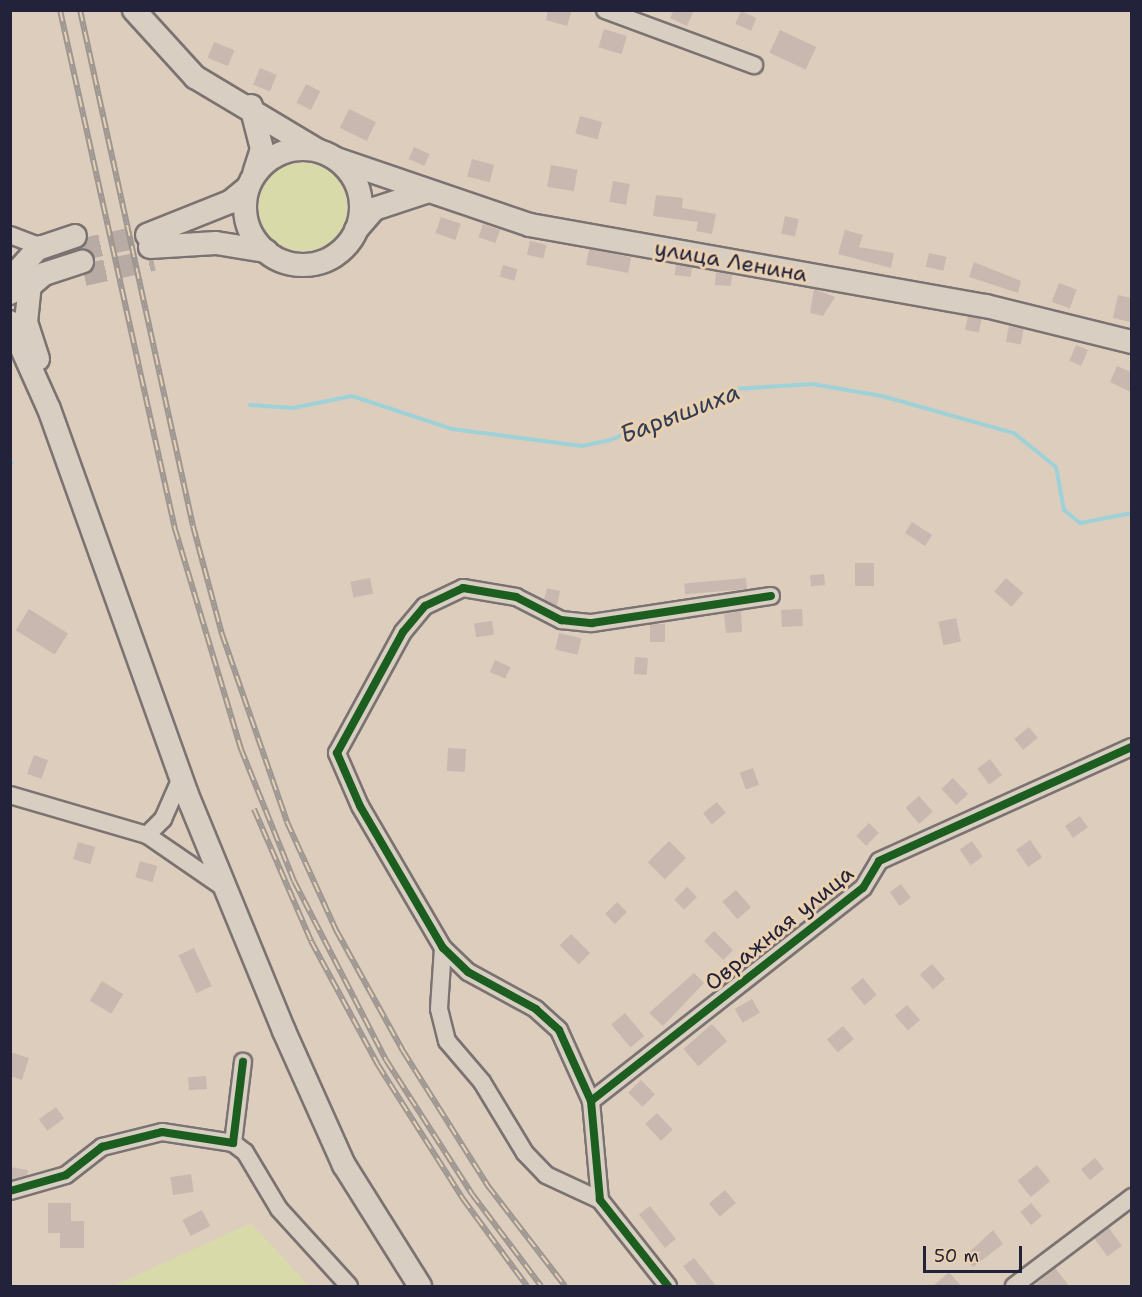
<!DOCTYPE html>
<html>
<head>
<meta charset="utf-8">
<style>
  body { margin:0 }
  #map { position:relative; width:1142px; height:1297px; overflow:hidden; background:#ddcdbd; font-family:"Shantell Sans",sans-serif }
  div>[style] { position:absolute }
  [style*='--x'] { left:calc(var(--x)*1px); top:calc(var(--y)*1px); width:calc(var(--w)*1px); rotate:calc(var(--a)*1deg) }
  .green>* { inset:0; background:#d9daa9 }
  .round { border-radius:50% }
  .stream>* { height:4px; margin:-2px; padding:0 2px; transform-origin:2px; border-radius:2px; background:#9fd2d8 }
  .building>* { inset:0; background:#c8b8af; transform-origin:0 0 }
  .major-tunnel>* { height:22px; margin-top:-11px; transform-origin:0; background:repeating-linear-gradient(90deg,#b8aba3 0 22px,transparent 0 33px) }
  .roads { filter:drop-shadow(2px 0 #7b7371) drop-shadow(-2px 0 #7b7371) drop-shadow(0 2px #7b7371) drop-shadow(0 -2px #7b7371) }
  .minor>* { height:16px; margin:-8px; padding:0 8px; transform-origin:8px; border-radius:8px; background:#d8cec2 }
  .major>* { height:22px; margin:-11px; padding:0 11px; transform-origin:11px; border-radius:11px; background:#d8cec2 }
  .major>.ring { margin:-11px; padding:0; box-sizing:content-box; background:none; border:22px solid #d8cec2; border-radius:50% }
  .rail>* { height:6px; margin-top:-3px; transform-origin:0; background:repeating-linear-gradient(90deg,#e9d0b1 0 11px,#9d9691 0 22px); box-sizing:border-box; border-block:2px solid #9d9691 }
  .cycleway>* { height:8px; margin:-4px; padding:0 4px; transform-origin:4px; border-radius:4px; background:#1b5e20 }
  span { translate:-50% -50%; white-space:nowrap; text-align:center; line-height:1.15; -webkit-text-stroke:6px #e9d0b1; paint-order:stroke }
  .street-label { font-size:22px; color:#22223b }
  .water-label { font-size:24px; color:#313d54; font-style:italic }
  .frame { position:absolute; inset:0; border:12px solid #22223b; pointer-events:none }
  .scale { position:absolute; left:923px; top:1246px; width:99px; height:27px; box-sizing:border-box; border:3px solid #22223b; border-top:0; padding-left:8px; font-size:18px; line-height:21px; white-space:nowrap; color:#22223b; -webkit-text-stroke:4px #e9d0b1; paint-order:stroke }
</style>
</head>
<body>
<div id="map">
  <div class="green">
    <div class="round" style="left:259px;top:163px;width:88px;height:88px"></div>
    <div style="clip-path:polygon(251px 1223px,309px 1286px,113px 1286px)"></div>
  </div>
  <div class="stream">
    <div style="--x:250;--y:405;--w:43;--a:4"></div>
    <div style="--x:293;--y:408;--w:60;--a:-11.5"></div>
    <div style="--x:352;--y:396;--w:105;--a:18.3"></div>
    <div style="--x:452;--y:429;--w:131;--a:7.5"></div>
    <div style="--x:582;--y:446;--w:30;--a:-12"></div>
    <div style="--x:611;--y:440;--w:51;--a:-24.1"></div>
    <div style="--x:658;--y:419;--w:25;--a:-5"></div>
    <div style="--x:683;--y:417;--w:59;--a:-28.3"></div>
    <div style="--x:735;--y:389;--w:77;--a:-3.7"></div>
    <div style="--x:812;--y:384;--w:71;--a:9.7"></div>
    <div style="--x:882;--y:396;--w:137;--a:15.7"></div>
    <div style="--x:1014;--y:433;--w:54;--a:39"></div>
    <div style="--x:1056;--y:467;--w:44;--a:79.5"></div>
    <div style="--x:1064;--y:510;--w:21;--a:39"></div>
    <div style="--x:1080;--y:523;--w:53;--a:-10.9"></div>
    <div style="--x:10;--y:463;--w:2;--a:0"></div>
  </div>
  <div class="building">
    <div style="clip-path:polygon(548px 10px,572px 10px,567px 26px,546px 20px)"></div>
    <div style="clip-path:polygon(674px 10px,694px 10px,687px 26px,670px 18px)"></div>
    <div style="left:741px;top:11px;width:17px;height:14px;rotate:24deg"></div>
    <div style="left:604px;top:29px;width:24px;height:19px;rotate:17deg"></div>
    <div style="left:780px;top:30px;width:40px;height:25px;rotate:25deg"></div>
    <div style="left:214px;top:42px;width:22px;height:17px;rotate:22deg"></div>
    <div style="left:260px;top:68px;width:18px;height:18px;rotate:22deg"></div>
    <div style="left:306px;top:84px;width:16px;height:21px;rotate:27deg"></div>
    <div style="left:349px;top:109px;width:30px;height:21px;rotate:26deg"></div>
    <div style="left:580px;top:116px;width:23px;height:18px;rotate:15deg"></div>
    <div style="left:414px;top:147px;width:17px;height:13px;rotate:24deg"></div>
    <div style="left:472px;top:159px;width:23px;height:18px;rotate:15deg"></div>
    <div style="left:551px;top:165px;width:27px;height:22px;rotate:10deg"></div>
    <div style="left:613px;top:181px;width:17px;height:21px;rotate:10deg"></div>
    <div style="clip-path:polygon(656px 195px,683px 198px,682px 208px,716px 214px,712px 234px,696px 231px,698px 222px,653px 216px)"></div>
    <div style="left:785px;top:216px;width:14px;height:18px;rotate:12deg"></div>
    <div style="left:441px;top:217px;width:21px;height:17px;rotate:19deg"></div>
    <div style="left:483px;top:224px;width:18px;height:14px;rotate:19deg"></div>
    <div style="clip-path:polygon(845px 230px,863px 235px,859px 247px,894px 253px,891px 268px,838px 254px)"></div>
    <div style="left:530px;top:241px;width:17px;height:14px;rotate:13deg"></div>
    <div style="left:589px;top:249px;width:43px;height:16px;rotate:11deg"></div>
    <div style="left:929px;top:253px;width:18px;height:14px;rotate:13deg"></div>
    <div style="clip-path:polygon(974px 262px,1021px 281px,1018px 293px,969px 277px)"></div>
    <div style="left:503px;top:265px;width:15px;height:12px;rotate:16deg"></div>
    <div style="left:676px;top:265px;width:16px;height:10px;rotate:7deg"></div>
    <div style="clip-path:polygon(716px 272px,732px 275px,731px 286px,715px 285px)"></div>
    <div style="left:1059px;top:283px;width:19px;height:20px;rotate:21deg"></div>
    <div style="clip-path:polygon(814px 289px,835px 297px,823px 316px,810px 313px)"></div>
    <div style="clip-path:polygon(1118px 295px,1131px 298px,1131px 322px,1113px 318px)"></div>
    <div style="left:968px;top:316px;width:14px;height:14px;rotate:12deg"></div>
    <div style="left:1009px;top:326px;width:15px;height:16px;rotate:11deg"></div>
    <div style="left:1076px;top:345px;width:13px;height:17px;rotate:23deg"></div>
    <div style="clip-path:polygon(1117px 366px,1131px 372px,1131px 392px,1110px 382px)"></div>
    <div style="left:912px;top:522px;width:24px;height:13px;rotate:33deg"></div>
    <div style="left:855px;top:563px;width:19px;height:23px"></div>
    <div style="left:824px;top:574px;width:11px;height:14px;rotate:85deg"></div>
    <div style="left:370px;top:578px;width:16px;height:20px;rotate:79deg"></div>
    <div style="left:746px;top:578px;width:11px;height:62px;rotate:85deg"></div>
    <div style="left:1006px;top:578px;width:23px;height:18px;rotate:41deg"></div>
    <div style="clip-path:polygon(547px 588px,560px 591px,557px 606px,544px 600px)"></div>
    <div style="left:29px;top:609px;width:46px;height:25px;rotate:32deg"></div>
    <div style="left:802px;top:609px;width:17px;height:21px;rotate:87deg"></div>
    <div style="clip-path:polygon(741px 611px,742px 632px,726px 633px,724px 614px)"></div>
    <div style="left:956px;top:618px;width:24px;height:18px;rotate:78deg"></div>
    <div style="left:492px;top:621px;width:14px;height:18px;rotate:82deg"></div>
    <div style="left:665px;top:624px;width:18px;height:15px;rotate:90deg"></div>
    <div style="left:559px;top:633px;width:23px;height:17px;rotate:13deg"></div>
    <div style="left:635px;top:657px;width:13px;height:17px;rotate:4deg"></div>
    <div style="left:495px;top:660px;width:17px;height:13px;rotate:24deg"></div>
    <div style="left:1029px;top:727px;width:14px;height:19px;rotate:51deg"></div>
    <div style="left:448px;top:748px;width:18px;height:23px;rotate:3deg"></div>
    <div style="left:34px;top:755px;width:15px;height:20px;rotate:20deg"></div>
    <div style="left:990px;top:759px;width:20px;height:16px;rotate:53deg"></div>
    <div style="left:753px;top:768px;width:18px;height:14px;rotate:71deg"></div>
    <div style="left:953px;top:778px;width:22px;height:16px;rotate:47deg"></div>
    <div style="left:919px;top:796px;width:21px;height:18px;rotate:49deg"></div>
    <div style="left:717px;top:802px;width:14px;height:18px;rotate:51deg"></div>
    <div style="left:1080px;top:816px;width:14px;height:18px;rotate:56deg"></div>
    <div style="left:869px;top:823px;width:14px;height:18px;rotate:45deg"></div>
    <div style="left:1030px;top:840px;width:21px;height:17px;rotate:55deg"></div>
    <div style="left:669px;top:841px;width:24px;height:30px;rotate:45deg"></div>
    <div style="left:972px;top:841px;width:19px;height:15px;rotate:55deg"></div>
    <div style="left:78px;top:842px;width:18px;height:18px;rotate:16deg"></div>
    <div style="left:140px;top:861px;width:18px;height:17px;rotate:16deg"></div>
    <div style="clip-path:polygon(841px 871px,851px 881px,811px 915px,804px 908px)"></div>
    <div style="left:901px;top:884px;width:17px;height:14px;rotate:54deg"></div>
    <div style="left:687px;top:887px;width:14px;height:18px;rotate:45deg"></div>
    <div style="left:736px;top:890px;width:23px;height:18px;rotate:49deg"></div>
    <div style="left:617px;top:902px;width:14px;height:17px;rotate:45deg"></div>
    <div style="left:714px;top:931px;width:27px;height:14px;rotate:45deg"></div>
    <div style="left:571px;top:934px;width:27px;height:16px;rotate:45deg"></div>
    <div style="left:194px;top:948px;width:42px;height:17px;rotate:65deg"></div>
    <div style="left:932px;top:964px;width:20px;height:16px;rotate:49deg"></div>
    <div style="clip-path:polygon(694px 973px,704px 983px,663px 1026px,649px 1013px)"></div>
    <div style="left:863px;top:978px;width:22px;height:16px;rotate:51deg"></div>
    <div style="left:102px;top:981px;width:25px;height:23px;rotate:32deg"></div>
    <div style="left:752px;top:999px;width:16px;height:20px;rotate:60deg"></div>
    <div style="left:907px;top:1005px;width:20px;height:16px;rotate:49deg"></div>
    <div style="left:625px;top:1013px;width:30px;height:18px;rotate:50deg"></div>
    <div style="left:712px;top:1024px;width:23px;height:38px;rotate:49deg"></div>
    <div style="left:843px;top:1026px;width:17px;height:21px;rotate:50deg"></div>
    <div style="clip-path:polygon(10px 1052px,29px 1058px,22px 1080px,10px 1076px)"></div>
    <div style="left:206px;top:1076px;width:13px;height:18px;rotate:86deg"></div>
    <div style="left:641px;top:1080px;width:20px;height:18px;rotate:45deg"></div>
    <div style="left:56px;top:1107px;width:14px;height:21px;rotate:54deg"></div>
    <div style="left:657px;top:1113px;width:23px;height:16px;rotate:47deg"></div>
    <div style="left:1095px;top:1158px;width:14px;height:18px;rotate:51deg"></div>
    <div style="left:1037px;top:1165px;width:21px;height:25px;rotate:51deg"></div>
    <div style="clip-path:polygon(10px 1167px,28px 1170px,27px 1175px,10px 1180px)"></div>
    <div style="left:191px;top:1174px;width:18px;height:21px;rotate:81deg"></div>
    <div style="left:725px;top:1190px;width:17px;height:21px;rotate:50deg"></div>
    <div style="clip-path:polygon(48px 1203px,71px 1203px,71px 1221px,84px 1221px,84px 1248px,60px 1248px,60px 1233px,48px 1233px)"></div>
    <div style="left:1031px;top:1203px;width:17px;height:14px;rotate:50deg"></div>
    <div style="left:650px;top:1206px;width:42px;height:14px;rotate:52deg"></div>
    <div style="left:202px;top:1210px;width:18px;height:22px;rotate:63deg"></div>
    <div style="left:1109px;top:1228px;width:22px;height:18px;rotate:54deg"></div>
    <div style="clip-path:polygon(993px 1230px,1003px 1244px,973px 1267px,965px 1256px)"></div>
    <div style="clip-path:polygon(694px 1258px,717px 1287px,699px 1287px,683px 1266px)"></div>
    <div style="clip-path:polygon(1055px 1268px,1070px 1287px,1033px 1287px)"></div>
    <div style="clip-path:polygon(949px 1272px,962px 1287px,932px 1287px)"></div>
  </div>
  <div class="major-tunnel">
    <div style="--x:79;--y:250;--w:70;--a:-12.4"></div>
    <div style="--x:84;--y:275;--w:71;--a:-12.3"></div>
  </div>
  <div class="roads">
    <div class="minor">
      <div style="--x:605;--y:10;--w:159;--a:20.3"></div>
      <div style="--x:10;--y:235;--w:28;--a:21"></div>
      <div style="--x:36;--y:245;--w:13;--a:-9"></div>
      <div style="--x:10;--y:795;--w:143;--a:16.3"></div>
      <div style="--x:147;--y:835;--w:93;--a:34.5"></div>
      <div style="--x:147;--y:835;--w:23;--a:-45"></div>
      <div style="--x:163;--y:819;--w:45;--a:-66.3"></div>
      <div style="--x:443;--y:948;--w:61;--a:93.8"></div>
      <div style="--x:439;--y:1009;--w:33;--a:76"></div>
      <div style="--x:447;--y:1041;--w:54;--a:49.5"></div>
      <div style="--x:482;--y:1082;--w:83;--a:58.8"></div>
      <div style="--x:525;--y:1153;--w:30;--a:46"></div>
      <div style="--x:546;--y:1175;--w:60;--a:24.8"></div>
      <div style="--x:591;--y:1101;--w:345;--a:-38.1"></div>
      <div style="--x:863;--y:888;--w:31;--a:-59"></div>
      <div style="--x:879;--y:861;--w:277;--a:-24.3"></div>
      <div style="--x:233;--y:1143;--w:15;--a:37"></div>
      <div style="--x:245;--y:1152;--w:66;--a:59.2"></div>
      <div style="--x:279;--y:1209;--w:104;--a:47.7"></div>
      <div style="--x:10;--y:1191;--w:58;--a:-15.9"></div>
      <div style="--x:66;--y:1175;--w:46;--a:-37.9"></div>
      <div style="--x:102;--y:1147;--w:62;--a:-14"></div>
      <div style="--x:162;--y:1132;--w:72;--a:8.8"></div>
      <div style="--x:233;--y:1143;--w:82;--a:-83"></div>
      <div style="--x:668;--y:1286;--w:110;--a:-128.3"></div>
      <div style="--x:600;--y:1200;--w:99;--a:-95.2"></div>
      <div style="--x:591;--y:1101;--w:78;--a:-114.3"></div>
      <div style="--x:559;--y:1030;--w:31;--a:-138"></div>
      <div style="--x:536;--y:1009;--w:77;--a:-151.4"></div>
      <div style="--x:468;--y:972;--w:35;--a:-136"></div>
      <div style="--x:443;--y:948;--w:164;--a:-120.3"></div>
      <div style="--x:360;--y:806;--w:58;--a:-113.5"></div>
      <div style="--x:337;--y:753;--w:138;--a:-61.4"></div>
      <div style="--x:403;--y:632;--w:34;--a:-50"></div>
      <div style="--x:425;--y:606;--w:42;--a:-25.3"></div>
      <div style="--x:463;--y:588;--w:54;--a:9.6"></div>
      <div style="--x:516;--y:597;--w:51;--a:27.1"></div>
      <div style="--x:561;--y:620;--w:31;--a:6"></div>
      <div style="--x:592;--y:623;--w:181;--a:-8.6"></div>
      <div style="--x:1014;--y:1286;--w:148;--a:-37"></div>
    </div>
    <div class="major">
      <div style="--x:134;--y:10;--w:91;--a:47.7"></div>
      <div style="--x:195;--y:77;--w:142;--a:30.9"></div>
      <div style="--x:251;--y:106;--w:44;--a:75.7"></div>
      <div style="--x:262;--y:149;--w:25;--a:108"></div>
      <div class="ring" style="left:245px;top:149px;width:94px;height:94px"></div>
      <div style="--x:336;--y:159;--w:205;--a:18.8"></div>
      <div style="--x:530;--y:225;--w:463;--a:10.1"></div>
      <div style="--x:986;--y:306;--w:150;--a:13.9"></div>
      <div style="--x:356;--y:230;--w:28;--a:-49"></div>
      <div style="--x:374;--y:209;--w:55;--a:-18.1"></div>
      <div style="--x:147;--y:235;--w:89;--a:-21.7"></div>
      <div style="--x:230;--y:202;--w:22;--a:-39"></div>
      <div style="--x:150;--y:247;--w:66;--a:-3.5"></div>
      <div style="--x:216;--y:243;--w:51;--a:9.1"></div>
      <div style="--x:10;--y:293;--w:17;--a:-80"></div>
      <div style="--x:13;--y:276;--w:36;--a:-48"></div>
      <div style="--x:37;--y:249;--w:40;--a:-18.9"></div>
      <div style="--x:10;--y:322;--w:95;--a:65.9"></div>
      <div style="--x:49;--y:409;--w:407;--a:70.3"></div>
      <div style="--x:186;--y:792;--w:258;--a:67.7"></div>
      <div style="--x:284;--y:1031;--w:147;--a:65.9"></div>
      <div style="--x:344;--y:1165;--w:143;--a:57.9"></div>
      <div style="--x:38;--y:359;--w:39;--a:-108"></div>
      <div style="--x:26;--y:322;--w:36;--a:-84"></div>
      <div style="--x:30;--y:286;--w:18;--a:-41"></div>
      <div style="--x:44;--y:274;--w:40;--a:-18"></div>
    </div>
  </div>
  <div class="rail">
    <div style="--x:60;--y:10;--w:532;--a:77.51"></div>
    <div style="--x:175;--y:529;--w:230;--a:73.3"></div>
    <div style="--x:241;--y:749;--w:142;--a:68.1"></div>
    <div style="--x:294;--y:881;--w:201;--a:62.8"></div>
    <div style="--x:386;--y:1060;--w:159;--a:57.3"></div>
    <div style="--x:472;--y:1194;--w:115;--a:53.1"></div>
    <div style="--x:80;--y:10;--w:528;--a:77.65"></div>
    <div style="--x:193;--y:526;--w:112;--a:75"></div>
    <div style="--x:222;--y:634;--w:199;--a:70.9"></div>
    <div style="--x:287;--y:822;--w:119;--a:65.6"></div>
    <div style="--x:336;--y:930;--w:138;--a:61"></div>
    <div style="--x:403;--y:1051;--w:160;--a:57.8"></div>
    <div style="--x:488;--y:1186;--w:126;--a:52.4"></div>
    <div style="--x:254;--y:809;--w:144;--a:66.6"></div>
    <div style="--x:311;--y:941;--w:141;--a:61.6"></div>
    <div style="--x:378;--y:1065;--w:159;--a:57.6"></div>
    <div style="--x:463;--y:1199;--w:108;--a:53.7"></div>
  </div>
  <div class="cycleway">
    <div style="--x:591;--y:1101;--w:345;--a:-38.1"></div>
    <div style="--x:863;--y:888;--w:31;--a:-59"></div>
    <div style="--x:879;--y:861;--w:277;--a:-24.3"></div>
    <div style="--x:10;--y:1191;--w:58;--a:-15.9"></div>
    <div style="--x:66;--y:1175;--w:46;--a:-37.9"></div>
    <div style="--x:102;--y:1147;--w:62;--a:-14"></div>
    <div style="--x:162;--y:1132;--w:72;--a:8.8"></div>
    <div style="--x:233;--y:1143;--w:82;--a:-83"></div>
    <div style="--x:668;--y:1286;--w:110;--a:-128.3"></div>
    <div style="--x:600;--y:1200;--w:99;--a:-95.2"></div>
    <div style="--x:591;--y:1101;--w:78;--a:-114.3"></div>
    <div style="--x:559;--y:1030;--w:31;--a:-138"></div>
    <div style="--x:536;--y:1009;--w:77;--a:-151.4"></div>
    <div style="--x:468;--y:972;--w:35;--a:-136"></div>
    <div style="--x:443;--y:948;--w:164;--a:-120.3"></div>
    <div style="--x:360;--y:806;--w:58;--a:-113.5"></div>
    <div style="--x:337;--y:753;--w:138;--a:-61.4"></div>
    <div style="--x:403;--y:632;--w:34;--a:-50"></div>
    <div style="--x:425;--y:606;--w:42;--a:-25.3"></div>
    <div style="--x:463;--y:588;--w:54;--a:9.6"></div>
    <div style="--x:516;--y:597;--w:51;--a:27.1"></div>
    <div style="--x:561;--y:620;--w:31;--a:6"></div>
    <div style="--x:592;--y:623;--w:181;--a:-8.6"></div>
  </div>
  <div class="street-label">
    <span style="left:731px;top:261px;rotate:10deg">улица Ленина</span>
    <span style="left:779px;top:928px;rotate:-39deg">Овражная улица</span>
  </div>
  <div class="water-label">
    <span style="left:680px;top:414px;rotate:-21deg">Барышиха</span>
  </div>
  <div class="frame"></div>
  <div class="scale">50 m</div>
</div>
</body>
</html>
